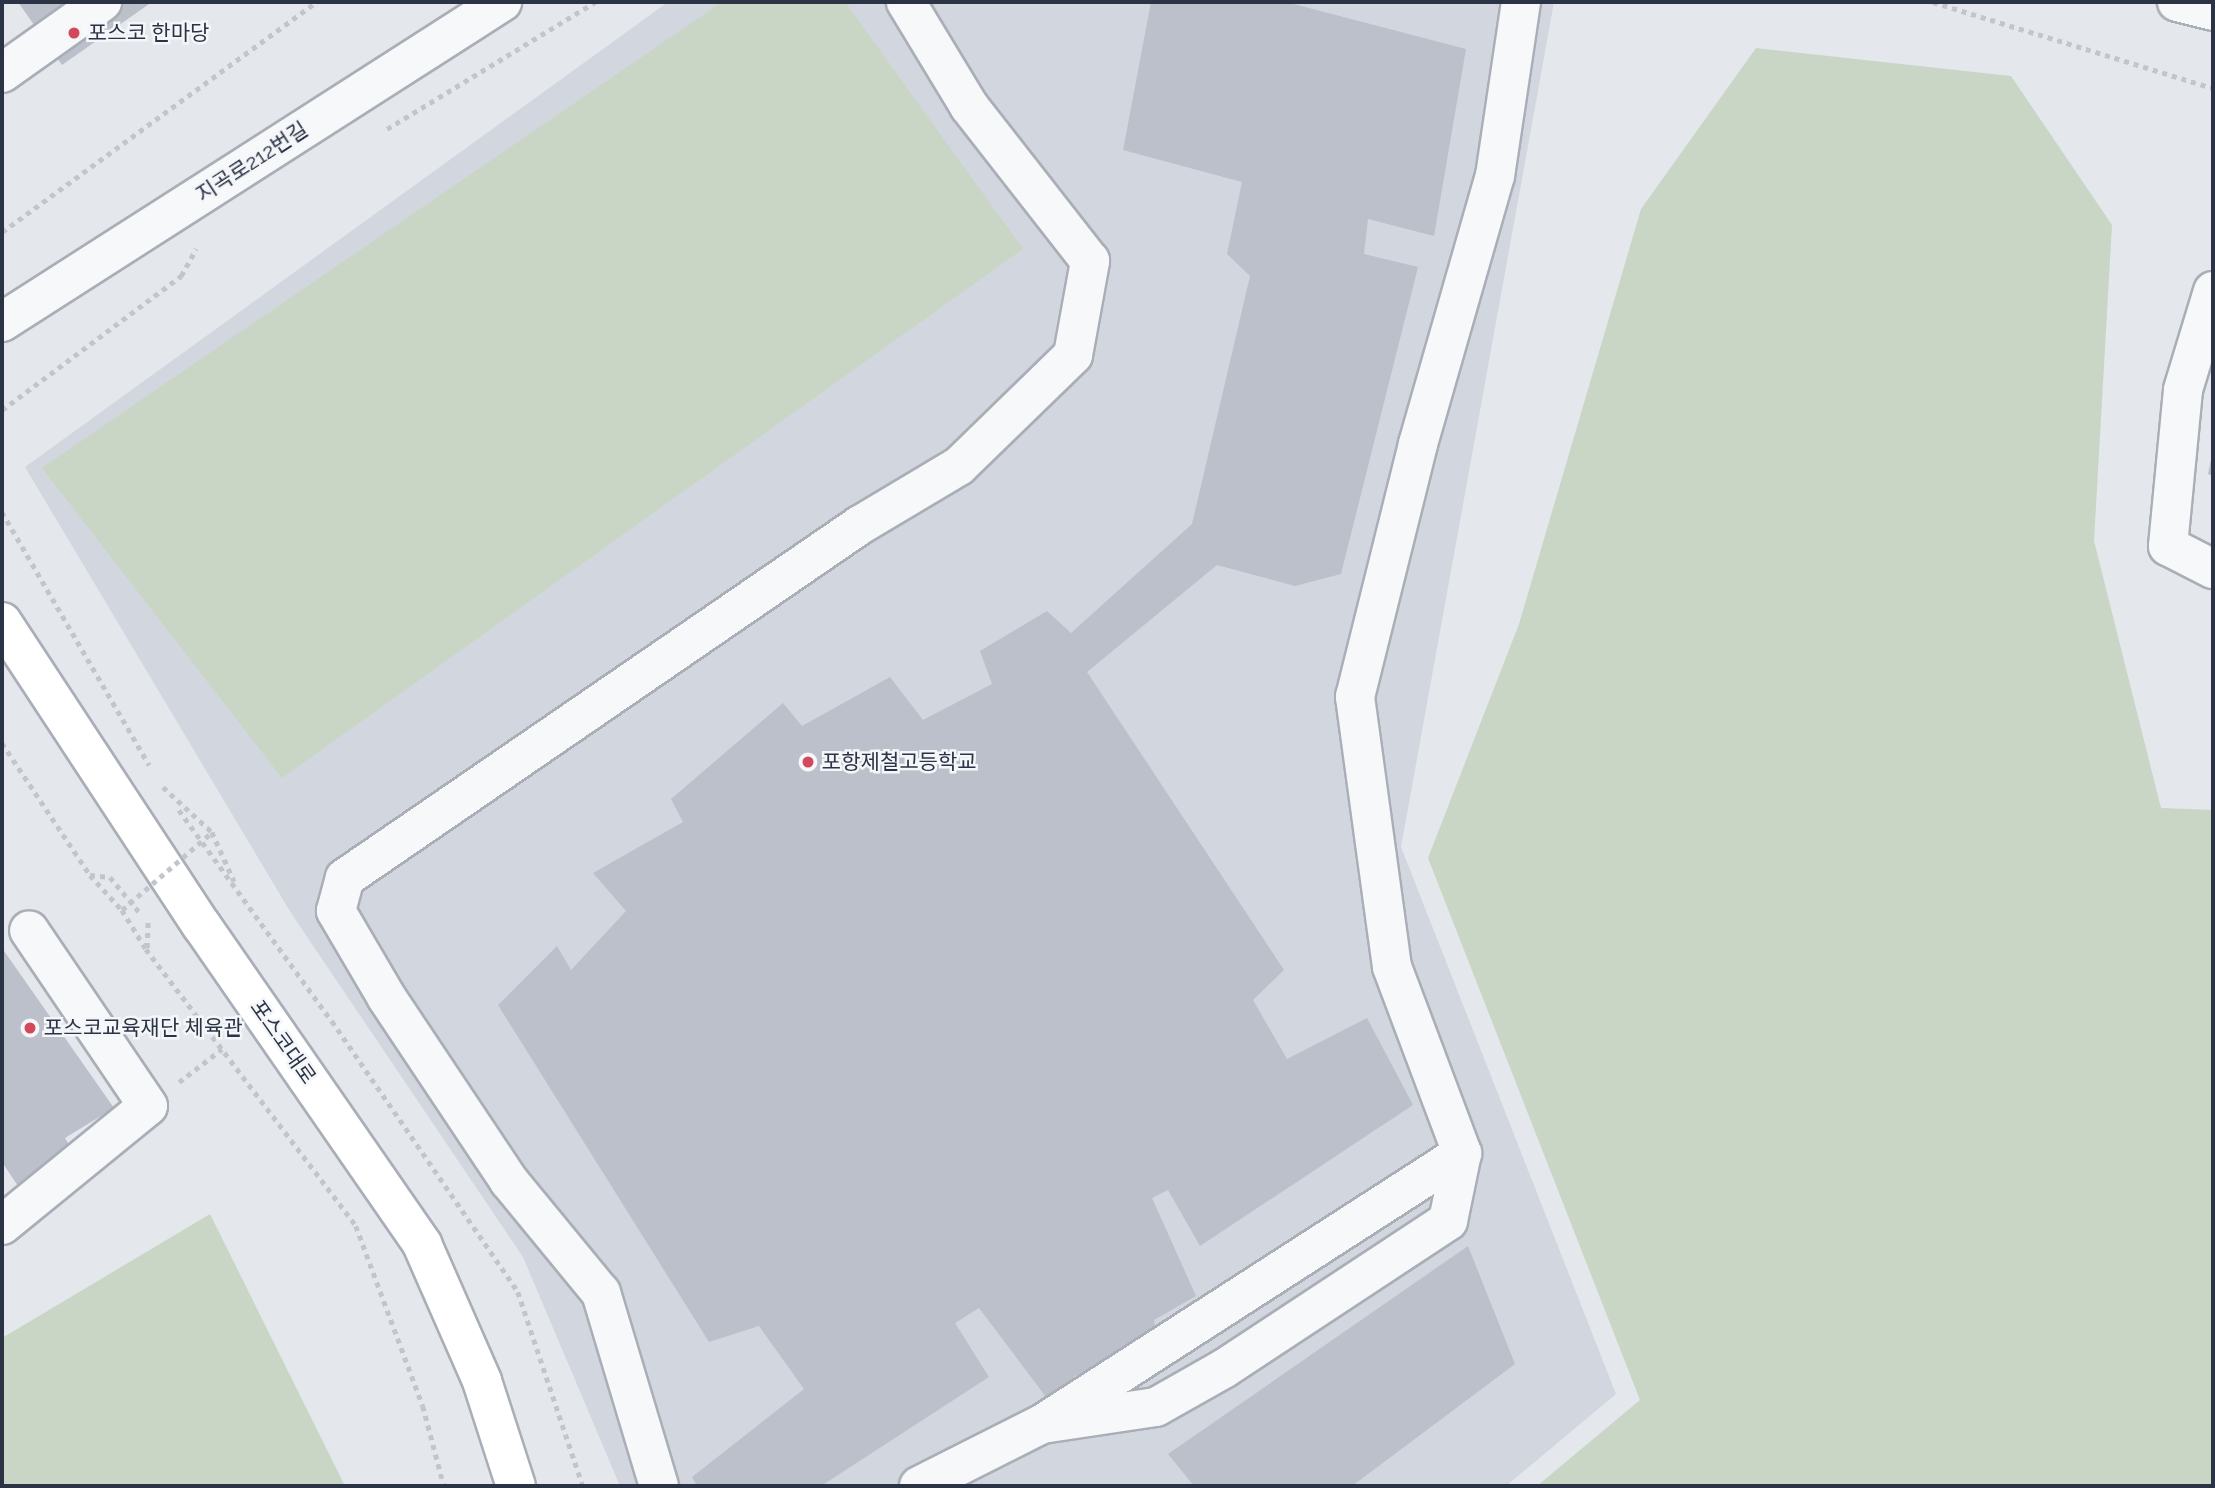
<!DOCTYPE html>
<html>
<head>
<meta charset="utf-8">
<style>
  body { margin:0 }
  #map { position:relative; width:2215px; height:1488px; overflow:hidden; background:#e4e7ec; font-family:Raleway,"Noto Sans KR",sans-serif }
  div>[style] { position:absolute }
  [style*='--x'] { left:calc(var(--x)*1px); top:calc(var(--y)*1px); width:calc(var(--w)*1px); rotate:calc(var(--a)*1deg) }
  .built>* { inset:0; background:#d2d6de }
  .green>* { inset:0; background:#c9d6c5 }
  .building>* { inset:0; background:#bbc0ca }
  .path>* { height:4.5px; margin-top:-2.25px; transform-origin:0; background:repeating-linear-gradient(90deg,#c2c5cb 0 5px,transparent 0 10px) }
  .roads { filter:drop-shadow(2px 0 #a9aeb7) drop-shadow(-2px 0 #a9aeb7) drop-shadow(0 2px #a9aeb7) drop-shadow(0 -2px #a9aeb7) }
  .minor>* { height:38px; margin:-19px; padding:0 19px; transform-origin:19px; border-radius:19px; background:#f7f8fa }
  .major>* { height:38px; margin:-19px; padding:0 19px; transform-origin:19px; border-radius:19px; background:#fff }
  .path-bridge>* { height:4.5px; margin-top:-2.25px; transform-origin:0; background:repeating-linear-gradient(90deg,#c2c5cb 0 5px,transparent 0 10px) }
  .dots>* { width:19px; height:19px; translate:-50% -50%; box-sizing:border-box; border:4px solid #f4f6f9; border-radius:50% }
  span { translate:-50% -50%; white-space:nowrap; text-align:center; line-height:1.15; -webkit-text-stroke:5px #f4f6f9; paint-order:stroke }
  .poi-label { font-size:21px; color:#2b3445 }
  .left { translate:0 -50%; text-align:left }
  .street-label { font-size:21px; color:#2b3445 }
  .frame { position:absolute; inset:0; border:4px solid #2b3445; pointer-events:none }
</style>
</head>
<body>
<div id="map">
  <div class="built">
    <div style="clip-path:polygon(668px 2px,1554px 2px,1401px 847px,1616px 1394px,1506px 1486px,620px 1486px,523px 1257px,291px 913px,25px 467px)"></div>
  </div>
  <div class="green">
    <div style="clip-path:polygon(722px 2px,845px 2px,1023px 249px,282px 778px,42px 468px)"></div>
    <div style="clip-path:polygon(1756px 48px,2011px 76px,2112px 225px,2094px 541px,2161px 808px,2213px 810px,2213px 1486px,1537px 1486px,1640px 1400px,1428px 858px,1519px 624px,1641px 209px)"></div>
    <div style="clip-path:polygon(210px 1214px,345px 1486px,2px 1486px,2px 1338px)"></div>
  </div>
  <div class="building">
    <div style="clip-path:polygon(18px 2px,152px 2px,62px 65px)"></div>
    <div style="clip-path:polygon(1151px 2px,1286px 2px,1466px 49px,1434px 236px,1368px 219px,1364px 254px,1418px 267px,1341px 574px,1295px 586px,1217px 565px,1087px 672px,1284px 970px,1253px 1000px,1287px 1059px,1367px 1018px,1413px 1105px,1200px 1246px,1168px 1190px,1152px 1198px,1196px 1296px,1154px 1320px,1156px 1332px,1082px 1382px,1076px 1375px,1049px 1401px,979px 1308px,955px 1323px,989px 1377px,821px 1486px,697px 1486px,692px 1477px,804px 1389px,759px 1326px,709px 1342px,498px 1005px,557px 946px,571px 970px,626px 911px,593px 873px,683px 822px,671px 799px,783px 703px,802px 726px,890px 677px,923px 720px,992px 684px,980px 651px,1047px 611px,1071px 633px,1192px 524px,1250px 276px,1227px 254px,1242px 182px,1123px 150px)"></div>
    <div style="clip-path:polygon(2212px 455px,2213px 455px,2213px 476px,2208px 474px)"></div>
    <div style="clip-path:polygon(2px 948px,114px 1108px,65px 1138px,73px 1151px,18px 1186px,2px 1162px)"></div>
    <div style="clip-path:polygon(1468px 1246px,1515px 1364px,1352px 1486px,1194px 1486px,1168px 1454px)"></div>
  </div>
  <div class="path">
    <div style="--x:1933;--y:2;--w:293;--a:17.1"></div>
    <div style="--x:387;--y:129;--w:244;--a:-31.4"></div>
    <div style="--x:2;--y:232;--w:389;--a:-36.2"></div>
    <div style="--x:2;--y:410;--w:224;--a:-36.8"></div>
    <div style="--x:181;--y:276;--w:31;--a:-61"></div>
    <div style="--x:2;--y:512;--w:293;--a:59.8"></div>
    <div style="--x:2;--y:743;--w:159;--a:56.3"></div>
    <div style="--x:90;--y:875;--w:20;--a:6"></div>
    <div style="--x:110;--y:877;--w:47;--a:50.2"></div>
    <div style="--x:163;--y:787;--w:67;--a:42.6"></div>
    <div style="--x:212;--y:832;--w:54;--a:65.8"></div>
    <div style="--x:179;--y:810;--w:261;--a:54.1"></div>
    <div style="--x:332;--y:1021;--w:329;--a:55.5"></div>
    <div style="--x:518;--y:1292;--w:205;--a:71.5"></div>
    <div style="--x:90;--y:875;--w:47;--a:47.6"></div>
    <div style="--x:122;--y:910;--w:46;--a:58.4"></div>
    <div style="--x:146;--y:949;--w:348;--a:52.8"></div>
    <div style="--x:356;--y:1226;--w:192;--a:69.6"></div>
    <div style="--x:423;--y:1406;--w:83;--a:75.3"></div>
    <div style="--x:147;--y:948;--w:26;--a:-88"></div>
    <div style="--x:179;--y:1082;--w:54;--a:-37.5"></div>
  </div>
  <div class="roads">
    <div class="minor">
      <div style="--x:2177;--y:2;--w:37;--a:14"></div>
      <div style="--x:2;--y:73;--w:123;--a:-35.4"></div>
      <div style="--x:2213;--y:291;--w:103;--a:106.9"></div>
      <div style="--x:2183;--y:390;--w:157;--a:95.5"></div>
      <div style="--x:2168;--y:546;--w:51;--a:27.1"></div>
      <div style="--x:2;--y:322;--w:594;--a:-32.62"></div>
      <div style="--x:2;--y:1225;--w:188;--a:-39.2"></div>
      <div style="--x:148;--y:1106;--w:212;--a:-124.1"></div>
      <div style="--x:1042;--y:1424;--w:115;--a:-8.5"></div>
      <div style="--x:1156;--y:1407;--w:79;--a:-29.5"></div>
      <div style="--x:1225;--y:1368;--w:267;--a:-33.4"></div>
      <div style="--x:1448;--y:1221;--w:69;--a:-78.4"></div>
      <div style="--x:1462;--y:1153;--w:199;--a:-110.6"></div>
      <div style="--x:1392;--y:967;--w:273;--a:-97.8"></div>
      <div style="--x:1355;--y:697;--w:261;--a:-76"></div>
      <div style="--x:1418;--y:444;--w:279;--a:-74"></div>
      <div style="--x:1495;--y:176;--w:176;--a:-81.5"></div>
      <div style="--x:659;--y:1486;--w:202;--a:-106.7"></div>
      <div style="--x:601;--y:1293;--w:145;--a:-129.4"></div>
      <div style="--x:509;--y:1181;--w:220;--a:-123.7"></div>
      <div style="--x:387;--y:998;--w:101;--a:-120.4"></div>
      <div style="--x:336;--y:911;--w:34;--a:-75"></div>
      <div style="--x:345;--y:878;--w:624;--a:-34.43"></div>
      <div style="--x:860;--y:525;--w:115;--a:-30.8"></div>
      <div style="--x:959;--y:466;--w:159;--a:-44.2"></div>
      <div style="--x:1073;--y:355;--w:96;--a:-79.7"></div>
      <div style="--x:1090;--y:261;--w:197;--a:-128"></div>
      <div style="--x:969;--y:106;--w:122;--a:-121.2"></div>
      <div style="--x:919;--y:1486;--w:138;--a:-26.8"></div>
      <div style="--x:1042;--y:1424;--w:500;--a:-32.8"></div>
    </div>
    <div class="major">
      <div style="--x:2;--y:622;--w:364;--a:56.7"></div>
      <div style="--x:202;--y:926;--w:387;--a:55.3"></div>
      <div style="--x:422;--y:1244;--w:150;--a:66.3"></div>
      <div style="--x:482;--y:1381;--w:110;--a:72.1"></div>
    </div>
  </div>
  <div class="path-bridge">
    <div style="--x:122;--y:910;--w:119;--a:-40.9"></div>
  </div>
  <div class="dots">
    <div style="left:74px;top:33px;background:#d1495b"></div>
    <div style="left:808px;top:762px;background:#d1495b"></div>
    <div style="left:30px;top:1028px;background:#d1495b"></div>
  </div>
  <div class="poi-label">
    <span class="left" style="left:88px;top:33px">포스코 한마당</span>
    <span class="left" style="left:822px;top:762px">포항제철고등학교</span>
    <span class="left" style="left:44px;top:1028px">포스코교육재단 체육관</span>
  </div>
  <div class="street-label">
    <span style="left:252px;top:162px;rotate:-33deg">지곡로212번길</span>
    <span style="left:283px;top:1042px;rotate:55deg">포스코대로</span>
  </div>
  <div class="frame"></div>
</div>
</body>
</html>
